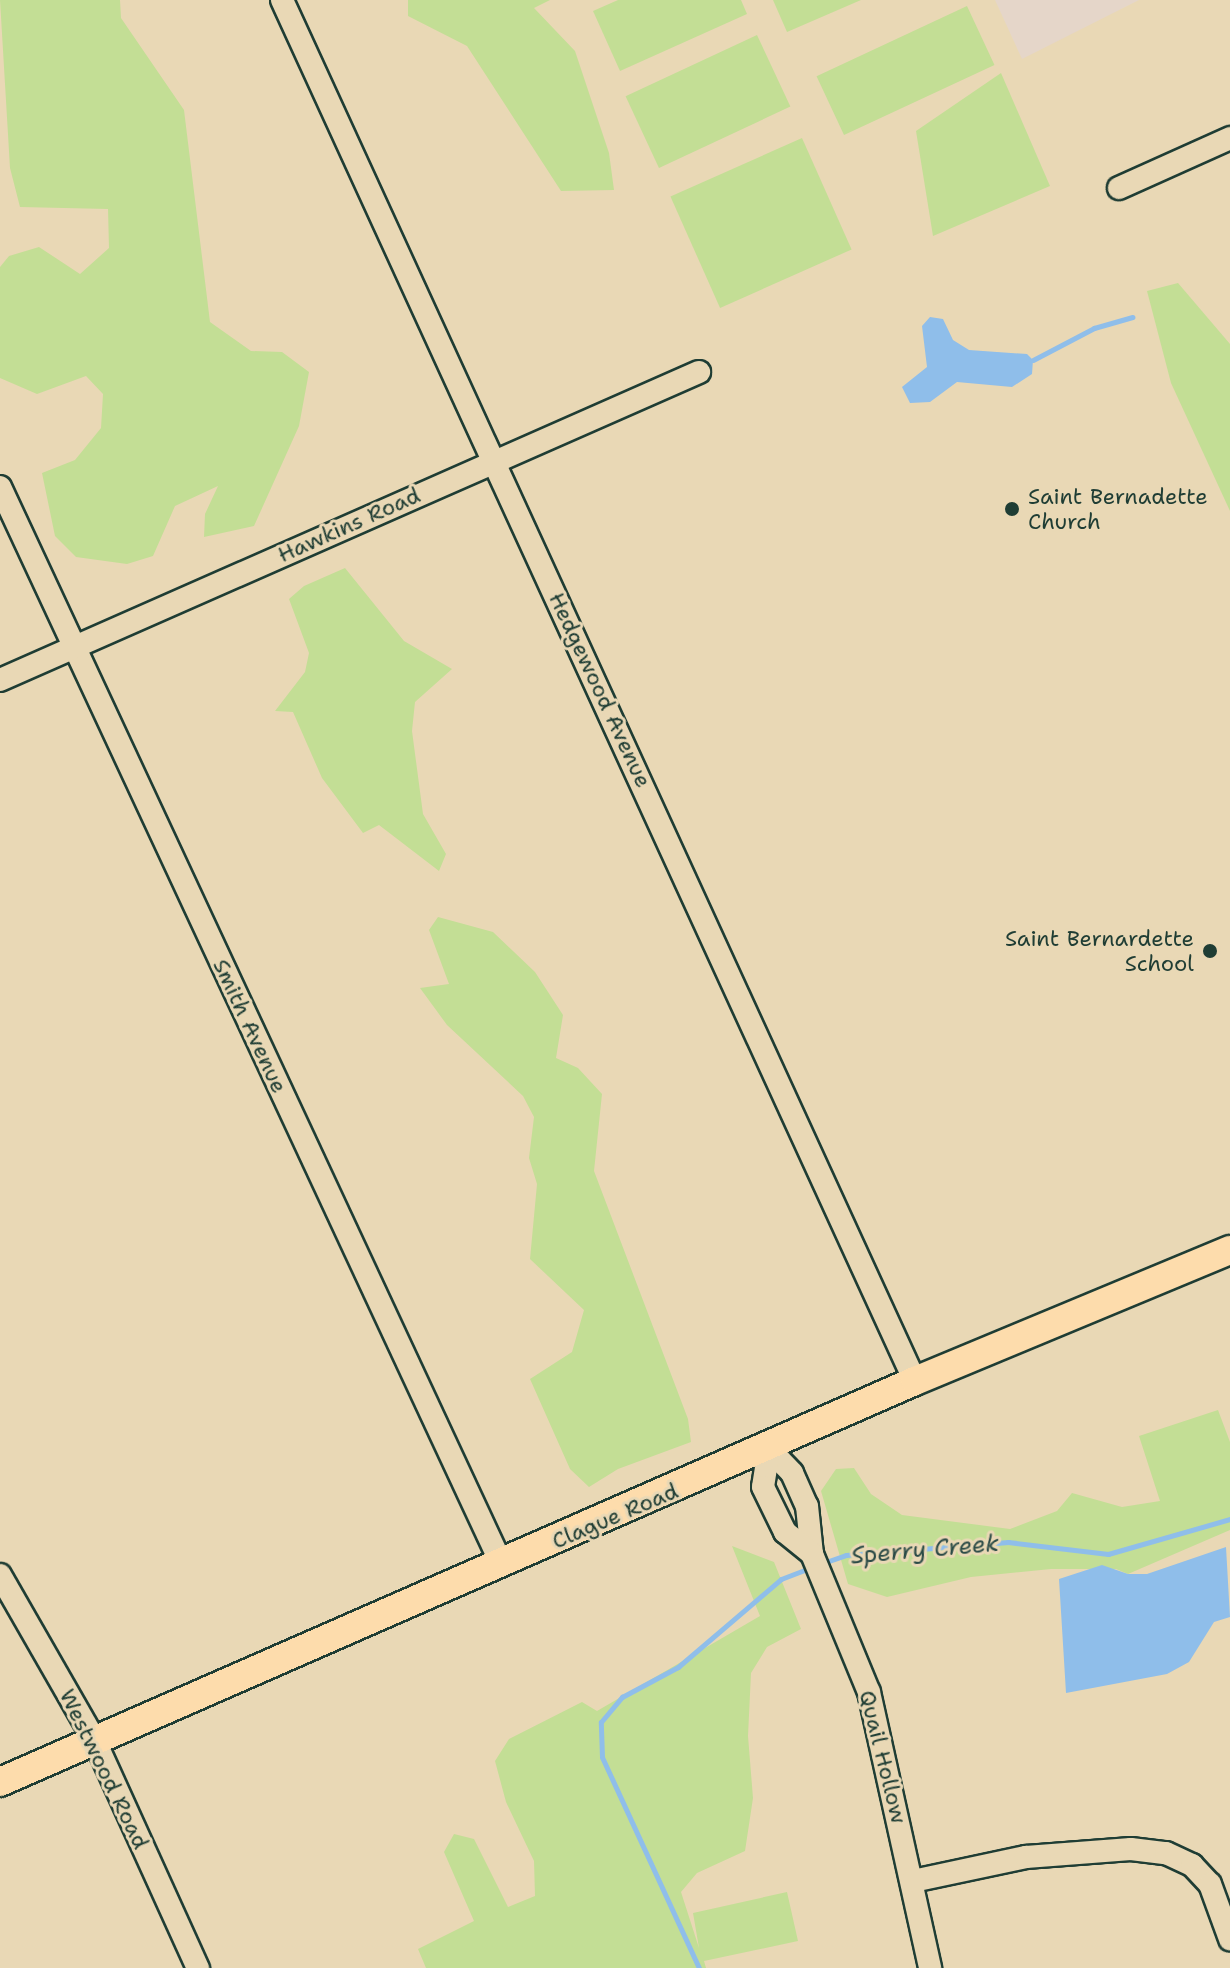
<!DOCTYPE html>
<html>
<head>
<meta charset="utf-8">
<style>
  body { margin:0 }
  #map { position:relative; width:1230px; height:1968px; overflow:hidden; background:#e9d8b5; font-family:"Shantell Sans",sans-serif }
  div>[style] { position:absolute }
  [style*='--x'] { left:calc(var(--x)*1px); top:calc(var(--y)*1px); width:calc(var(--w)*1px); rotate:calc(var(--a)*1deg) }
  .built>* { inset:0; background:#e5d6c9 }
  .green>* { inset:0; background:#c3de95; transform-origin:0 0 }
  .water>* { inset:0; background:#8fbeea }
  .stream>* { height:5px; margin:-2.5px; padding:0 2.5px; transform-origin:2.5px; border-radius:2.5px; background:#8fbeea }
  .roads { filter:drop-shadow(2px 0 #1f3d34) drop-shadow(-2px 0 #1f3d34) drop-shadow(0 2px #1f3d34) drop-shadow(0 -2px #1f3d34) }
  .minor>* { height:22px; margin:-11px; padding:0 11px; transform-origin:11px; border-radius:11px; background:#e9d8b5 }
  .major>* { height:28px; margin:-14px; padding:0 14px; transform-origin:14px; border-radius:14px; background:#fddcac }
  .dots>* { width:22px; height:22px; translate:-50% -50%; box-sizing:border-box; border:4px solid #e9d8b5; border-radius:50% }
  span { translate:-50% -50%; white-space:nowrap; text-align:center; line-height:1.15; -webkit-text-stroke:6px #e9d8b5; paint-order:stroke }
  .poi-label { font-size:22px; color:#1f3d34 }
  .left { translate:0 -50%; text-align:left }
  .right { translate:-100% -50%; text-align:right }
  .street-label { font-size:22px; color:#1f3d34 }
  .water-label { font-size:24px; color:#2a4a46; font-style:italic }
</style>
</head>
<body>
<div id="map">
  <div class="built">
    <div style="clip-path:polygon(995px 0,1139px 0,1022px 59px)"></div>
  </div>
  <div class="green">
    <div style="clip-path:polygon(0 0,120px 0,121px 18px,184px 110px,210px 322px,251px 351px,282px 352px,309px 372px,299px 426px,254px 526px,204px 537px,205px 514px,218px 486px,175px 506px,153px 556px,127px 564px,76px 557px,55px 536px,42px 473px,75px 460px,101px 428px,103px 394px,86px 376px,37px 394px,0 378px,0 267px,9px 256px,39px 247px,80px 274px,109px 248px,108px 209px,20px 207px,10px 168px)"></div>
    <div style="clip-path:polygon(408px 0,550px 0,534px 8px,575px 51px,609px 153px,614px 190px,561px 191px,467px 46px,408px 16px)"></div>
    <div style="clip-path:polygon(618px 0,741px 0,747px 14px,620px 71px,593px 11px)"></div>
    <div style="clip-path:polygon(773px 0,861px 0,787px 32px)"></div>
    <div style="left:967px;top:6px;width:65px;height:166px;rotate:65deg"></div>
    <div style="left:757px;top:35px;width:79px;height:145px;rotate:65deg"></div>
    <div style="clip-path:polygon(1001px 73px,1050px 186px,933px 236px,916px 131px)"></div>
    <div style="left:802px;top:138px;width:122px;height:144px;rotate:66deg"></div>
    <div style="clip-path:polygon(1178px 283px,1230px 344px,1230px 511px,1171px 383px,1147px 291px)"></div>
    <div style="clip-path:polygon(345px 568px,404px 641px,452px 669px,415px 702px,412px 731px,423px 814px,446px 854px,439px 871px,379px 825px,363px 833px,322px 778px,293px 712px,275px 711px,305px 672px,309px 653px,289px 599px,304px 586px)"></div>
    <div style="clip-path:polygon(438px 917px,493px 932px,535px 972px,563px 1015px,556px 1058px,578px 1068px,602px 1094px,594px 1171px,688px 1419px,691px 1442px,618px 1469px,589px 1487px,570px 1469px,530px 1379px,572px 1352px,584px 1310px,530px 1259px,537px 1184px,529px 1158px,534px 1117px,523px 1096px,447px 1025px,420px 988px,449px 984px,429px 930px)"></div>
    <div style="clip-path:polygon(1218px 1410px,1230px 1442px,1230px 1530px,1128px 1574px,1116px 1569px,1051px 1569px,971px 1577px,887px 1597px,848px 1584px,821px 1491px,836px 1469px,854px 1468px,871px 1494px,902px 1515px,1010px 1529px,1057px 1511px,1072px 1493px,1122px 1507px,1160px 1501px,1139px 1436px)"></div>
    <div style="clip-path:polygon(732px 1546px,774px 1562px,801px 1629px,767px 1647px,751px 1673px,748px 1736px,753px 1798px,745px 1851px,697px 1873px,681px 1892px,699px 1948px,693px 1913px,787px 1892px,798px 1941px,704px 1961px,706px 1968px,426px 1968px,418px 1949px,474px 1921px,444px 1852px,454px 1834px,474px 1839px,508px 1907px,535px 1896px,534px 1861px,506px 1802px,495px 1761px,509px 1739px,582px 1702px,597px 1711px,760px 1616px)"></div>
  </div>
  <div class="water">
    <div style="clip-path:polygon(930px 317px,943px 319px,953px 340px,969px 350px,1027px 354px,1033px 360px,1032px 374px,1012px 387px,957px 382px,930px 402px,910px 403px,902px 387px,927px 367px,922px 326px)"></div>
    <div style="clip-path:polygon(1226px 1547px,1230px 1617px,1214px 1622px,1189px 1662px,1167px 1674px,1066px 1693px,1059px 1579px,1102px 1565px,1128px 1574px,1147px 1574px)"></div>
  </div>
  <div class="stream">
    <div style="--x:1033;--y:360;--w:69;--a:-27.7"></div>
    <div style="--x:1094;--y:328;--w:40;--a:-16"></div>
    <div style="--x:823;--y:1563;--w:24;--a:-19"></div>
    <div style="--x:846;--y:1555;--w:163;--a:-4.6"></div>
    <div style="--x:1008;--y:1542;--w:101;--a:6.8"></div>
    <div style="--x:1108;--y:1554;--w:127;--a:-16"></div>
    <div style="--x:699;--y:1968;--w:232;--a:-114.7"></div>
    <div style="--x:602;--y:1757;--w:35;--a:-92"></div>
    <div style="--x:601;--y:1722;--w:33;--a:-50"></div>
    <div style="--x:622;--y:1697;--w:64;--a:-28.2"></div>
    <div style="--x:678;--y:1667;--w:135;--a:-40.5"></div>
    <div style="--x:781;--y:1579;--w:30;--a:-21"></div>
  </div>
  <div class="roads">
    <div class="minor">
      <div style="--x:282;--y:0;--w:1519;--a:65.38"></div>
      <div style="--x:1119;--y:188;--w:122;--a:-24.2"></div>
      <div style="--x:0;--y:487;--w:1189;--a:65.03"></div>
      <div style="--x:0;--y:680;--w:764;--a:-23.78"></div>
      <div style="--x:769;--y:1449;--w:33;--a:46"></div>
      <div style="--x:792;--y:1473;--w:36;--a:66"></div>
      <div style="--x:807;--y:1506;--w:48;--a:84.1"></div>
      <div style="--x:812;--y:1554;--w:149;--a:67.6"></div>
      <div style="--x:869;--y:1692;--w:283;--a:77.5"></div>
      <div style="--x:769;--y:1449;--w:38;--a:99"></div>
      <div style="--x:763;--y:1487;--w:50;--a:63.9"></div>
      <div style="--x:785;--y:1532;--w:35;--a:39"></div>
      <div style="--x:0;--y:1575;--w:189;--a:60.2"></div>
      <div style="--x:94;--y:1739;--w:252;--a:65.6"></div>
      <div style="--x:913;--y:1881;--w:116;--a:-12"></div>
      <div style="--x:1026;--y:1857;--w:105;--a:-4.4"></div>
      <div style="--x:1131;--y:1849;--w:35;--a:7"></div>
      <div style="--x:1166;--y:1853;--w:29;--a:25"></div>
      <div style="--x:1192;--y:1865;--w:26;--a:47"></div>
      <div style="--x:1210;--y:1884;--w:59;--a:70"></div>
    </div>
    <div class="major">
      <div style="--x:0;--y:1782;--w:999;--a:-23.67"></div>
      <div style="--x:915;--y:1381;--w:341;--a:-22.6"></div>
    </div>
  </div>
  <div class="dots">
    <div style="left:1012px;top:509px;background:#1f3d34"></div>
    <div style="left:1210px;top:951px;background:#1f3d34"></div>
  </div>
  <div class="poi-label">
    <span class="left" style="left:1028px;top:509px">Saint Bernadette<br>Church</span>
    <span class="right" style="left:1194px;top:951px">Saint Bernardette<br>School</span>
  </div>
  <div class="street-label">
    <span style="left:349px;top:525px;rotate:-24deg">Hawkins Road</span>
    <span style="left:600px;top:690px;rotate:65deg">Hedgewood Avenue</span>
    <span style="left:250px;top:1026px;rotate:65deg">Smith Avenue</span>
    <span style="left:615px;top:1516px;rotate:-23deg">Clague Road</span>
    <span style="left:883px;top:1757px;rotate:76deg">Quail Hollow</span>
    <span style="left:104px;top:1769px;rotate:64deg">Westwood Road</span>
  </div>
  <div class="water-label">
    <span style="left:925px;top:1550px;rotate:-5deg">Sperry Creek</span>
  </div>
</div>
</body>
</html>
